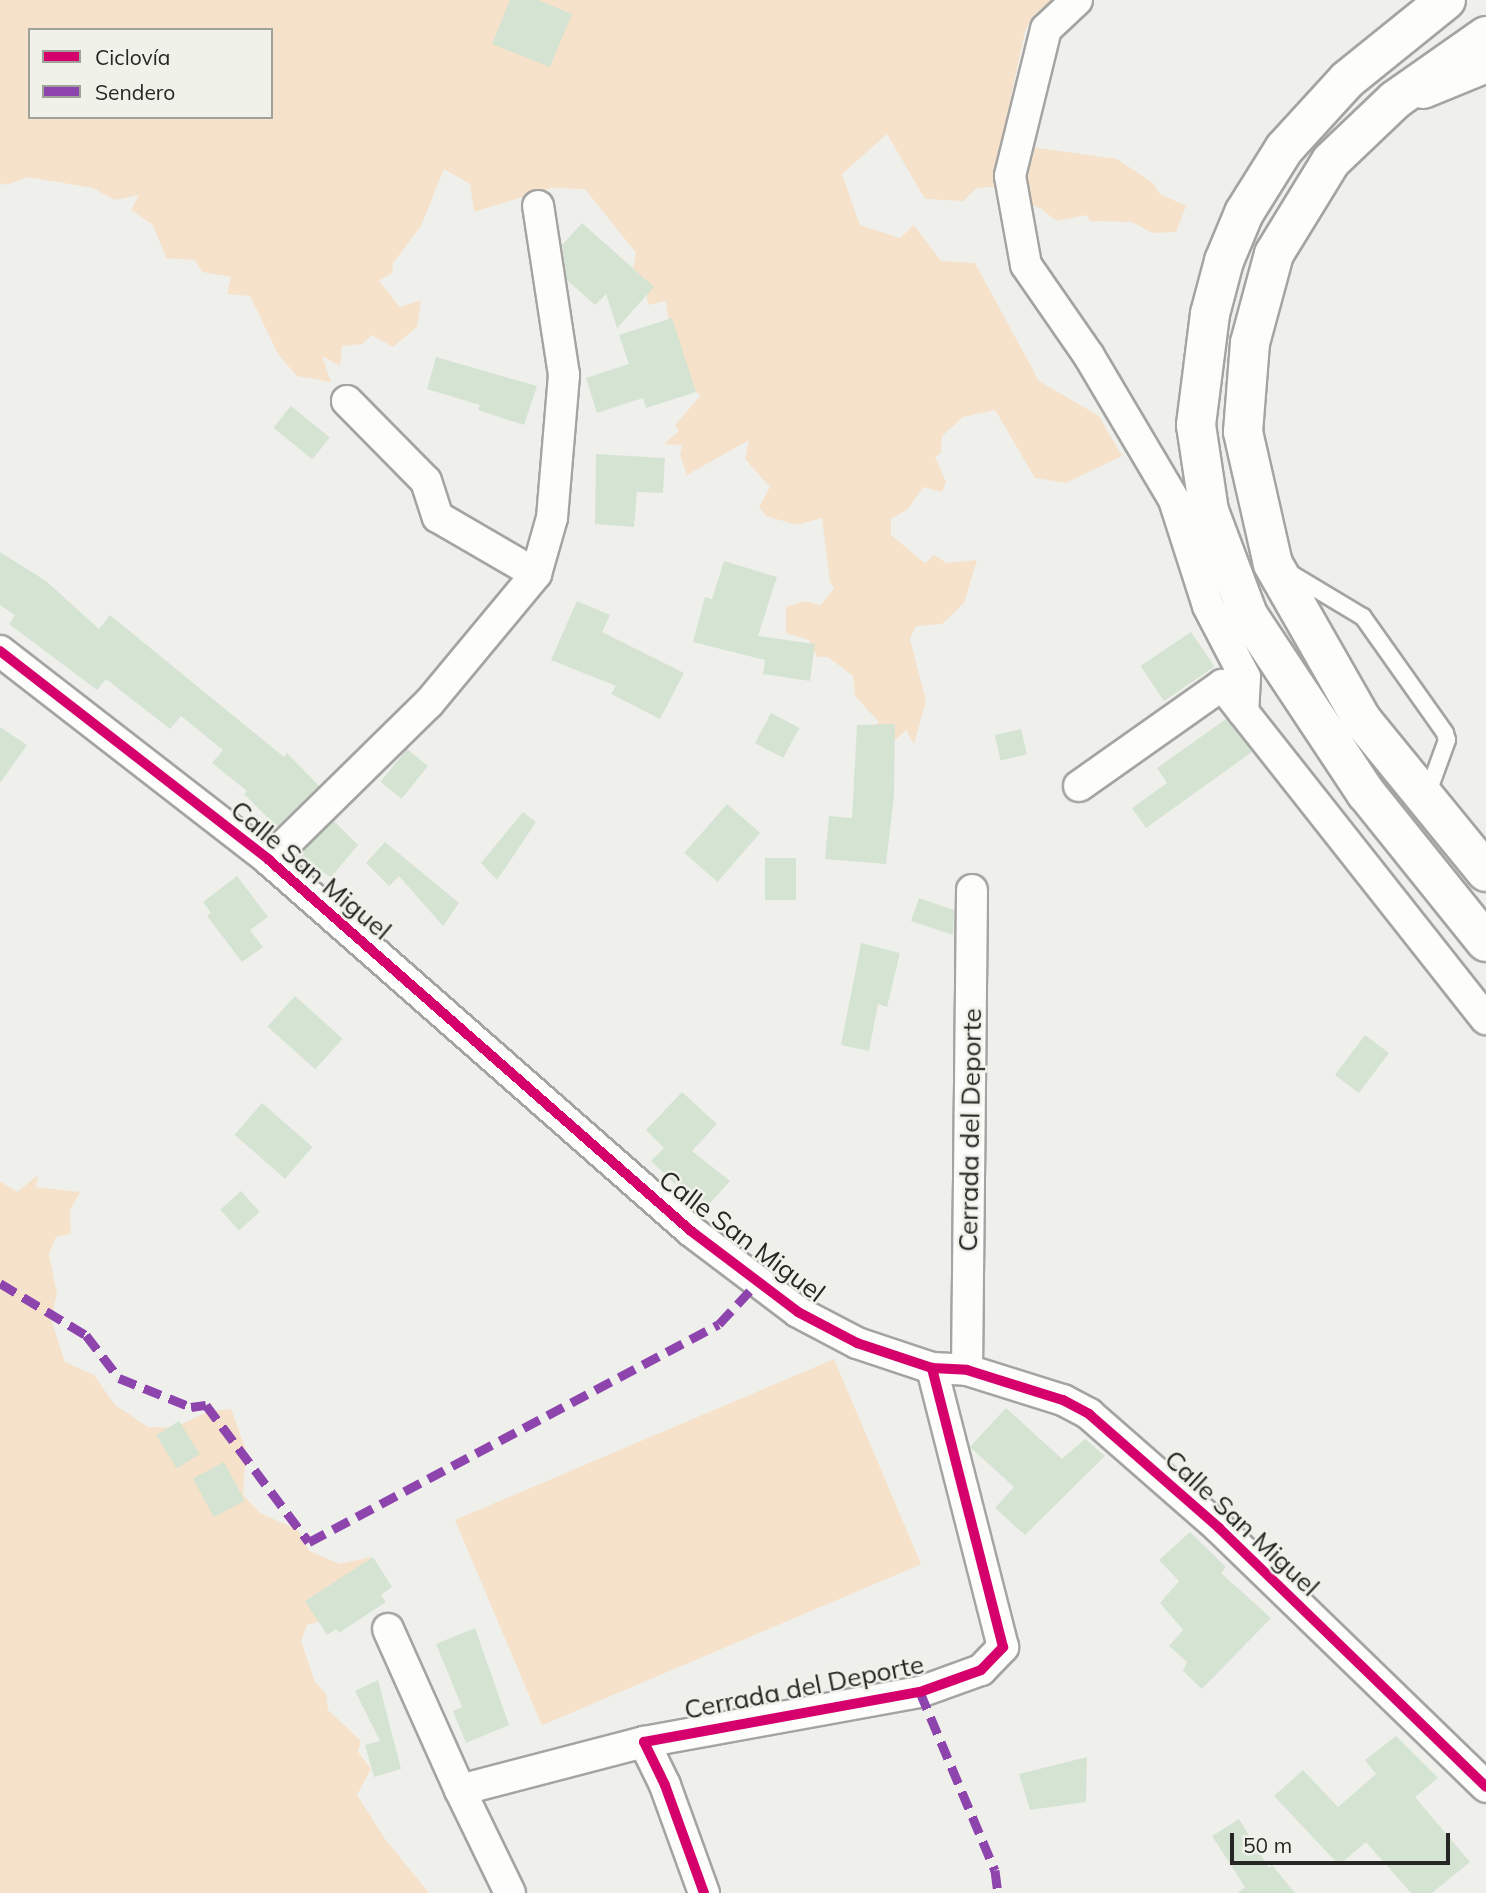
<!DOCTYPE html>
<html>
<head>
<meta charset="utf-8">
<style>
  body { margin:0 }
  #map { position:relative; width:1486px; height:1893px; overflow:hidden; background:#eff0ec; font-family:Mulish,sans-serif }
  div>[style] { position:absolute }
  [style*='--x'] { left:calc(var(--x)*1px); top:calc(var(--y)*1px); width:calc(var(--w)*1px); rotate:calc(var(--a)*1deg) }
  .green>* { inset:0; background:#f6e2ca; transform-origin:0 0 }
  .building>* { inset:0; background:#d5e3d2; transform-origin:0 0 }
  .roads { filter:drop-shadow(2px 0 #a4a5a2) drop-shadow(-2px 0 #a4a5a2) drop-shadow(0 2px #a4a5a2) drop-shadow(0 -2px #a4a5a2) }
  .lane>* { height:16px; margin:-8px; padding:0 8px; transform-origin:8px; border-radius:8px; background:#fdfdfc }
  .street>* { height:30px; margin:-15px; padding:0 15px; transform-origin:15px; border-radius:15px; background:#fdfdfc }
  .secondary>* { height:38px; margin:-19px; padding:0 19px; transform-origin:19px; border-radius:19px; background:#fdfdfc }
  .primary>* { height:38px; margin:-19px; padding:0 19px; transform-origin:19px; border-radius:19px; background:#fdfdfc }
  .quiet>* { height:9px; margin-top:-4.5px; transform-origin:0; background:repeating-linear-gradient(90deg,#8e44ad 0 18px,transparent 0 27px) }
  .cycleway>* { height:10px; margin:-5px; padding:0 5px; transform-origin:5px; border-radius:5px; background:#d6006c }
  span { translate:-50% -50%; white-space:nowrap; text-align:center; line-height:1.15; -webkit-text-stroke:5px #f0f2ea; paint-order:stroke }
  .street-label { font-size:26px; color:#262724 }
  .legend { position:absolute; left:28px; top:28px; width:245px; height:91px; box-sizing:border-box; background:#f0f2ea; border:2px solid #9fa19b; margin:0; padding:9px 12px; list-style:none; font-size:21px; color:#262724 }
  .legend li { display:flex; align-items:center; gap:14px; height:35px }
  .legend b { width:35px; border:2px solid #9fa19b }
  .scale { position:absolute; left:1230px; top:1833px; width:220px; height:32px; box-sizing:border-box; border:4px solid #262724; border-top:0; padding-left:9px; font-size:21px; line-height:24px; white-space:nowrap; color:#262724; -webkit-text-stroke:5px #f0f2ea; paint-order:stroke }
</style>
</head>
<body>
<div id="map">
  <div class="green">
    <div style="clip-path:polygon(evenodd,0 0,1056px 0,1034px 15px,1025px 31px,1005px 125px,1032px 147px,1117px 159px,1153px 183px,1160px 194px,1186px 206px,1176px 232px,1152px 233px,1132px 222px,1090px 221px,1086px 215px,1057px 221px,1040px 208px,1007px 196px,1015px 185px,977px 188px,963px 201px,925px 199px,887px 134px,842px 174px,860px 225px,900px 238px,914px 225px,941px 261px,975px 263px,1039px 381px,1099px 416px,1122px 456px,1066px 483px,1035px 478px,995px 410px,963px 417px,942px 436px,941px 453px,935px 457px,946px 482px,942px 492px,923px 487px,908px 509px,891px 519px,891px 535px,925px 563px,934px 555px,947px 563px,977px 560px,964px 603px,942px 624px,916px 626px,910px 639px,926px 701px,914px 744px,906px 730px,892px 743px,874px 726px,879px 722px,855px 696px,853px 676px,828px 657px,817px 657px,809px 640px,786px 633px,786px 607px,804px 601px,821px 605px,834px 588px,830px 582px,822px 518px,797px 525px,766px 516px,759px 507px,770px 487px,745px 459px,749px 440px,687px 475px,680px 455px,682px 445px,664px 444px,679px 431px,675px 425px,701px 395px,677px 383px,666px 301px,648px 305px,645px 278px,631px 277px,636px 253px,585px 189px,551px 188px,474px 212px,470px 184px,444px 169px,421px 226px,393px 263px,392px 273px,379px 281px,400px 307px,421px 300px,417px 327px,393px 347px,372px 335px,362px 344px,342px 346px,340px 366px,322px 356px,331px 382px,297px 376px,278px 354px,250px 296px,227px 294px,231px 277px,202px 272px,195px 260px,166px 258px,153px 225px,131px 210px,139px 195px,114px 200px,93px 188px,28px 177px,6px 185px,0 183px,0 0,30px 30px,271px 30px,271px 117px,30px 117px,30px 30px)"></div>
    <div style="clip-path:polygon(38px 1175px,36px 1187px,80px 1192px,70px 1210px,71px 1234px,56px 1237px,49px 1254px,57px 1294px,51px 1319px,65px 1362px,94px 1375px,115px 1405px,148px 1427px,174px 1428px,209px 1411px,231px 1409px,246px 1450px,243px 1495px,260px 1513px,298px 1530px,309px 1551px,340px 1564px,371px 1557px,367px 1574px,344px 1615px,307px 1625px,301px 1641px,315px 1682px,326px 1693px,328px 1710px,361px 1741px,358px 1752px,371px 1769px,357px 1795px,385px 1839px,429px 1893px,0 1893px,0 1181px,17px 1192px)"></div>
    <div style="left:834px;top:1359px;width:223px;height:412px;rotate:67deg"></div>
  </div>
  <div class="building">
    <div style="clip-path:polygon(510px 0,538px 0,572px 14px,550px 67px,492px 44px)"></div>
    <div style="clip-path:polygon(582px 223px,654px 287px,617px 328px,606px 294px,595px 305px,567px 280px,562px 245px)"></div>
    <div style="clip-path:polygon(672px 318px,696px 392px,646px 408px,643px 398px,597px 413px,586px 378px,629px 364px,619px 335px)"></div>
    <div style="clip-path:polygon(436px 357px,537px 386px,524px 425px,478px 410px,480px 405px,427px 389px)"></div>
    <div style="left:291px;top:406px;width:50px;height:28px;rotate:39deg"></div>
    <div style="clip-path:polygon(596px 454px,665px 458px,663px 493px,637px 492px,634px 527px,595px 524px)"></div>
    <div style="clip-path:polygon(0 552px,46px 581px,99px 629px,110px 615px,284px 757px,287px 753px,319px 786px,277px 827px,244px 794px,247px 791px,212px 763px,223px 750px,181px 716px,170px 729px,106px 679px,97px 690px,9px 624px,15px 615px,0 605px)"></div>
    <div style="clip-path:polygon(724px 561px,777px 577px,758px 636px,815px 644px,810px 681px,763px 674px,765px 660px,693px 642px,705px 597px,712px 599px)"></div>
    <div style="clip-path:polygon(577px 601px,610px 615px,602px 632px,684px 673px,660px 719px,611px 694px,616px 686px,551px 660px)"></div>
    <div style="left:1191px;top:632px;width:42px;height:61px;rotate:56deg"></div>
    <div style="left:771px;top:713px;width:32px;height:34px;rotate:28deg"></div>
    <div style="clip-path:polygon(1226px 719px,1252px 752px,1146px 828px,1132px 808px,1167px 783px,1157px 768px)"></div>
    <div style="clip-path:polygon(895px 724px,894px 796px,886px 864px,825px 859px,829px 816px,852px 818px,857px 725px)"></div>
    <div style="clip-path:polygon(0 727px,27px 745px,0 783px)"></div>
    <div style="left:1021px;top:729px;width:26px;height:27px;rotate:77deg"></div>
    <div style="left:407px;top:749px;width:27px;height:42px;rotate:39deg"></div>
    <div style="left:727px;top:804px;width:44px;height:65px;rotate:41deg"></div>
    <div style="clip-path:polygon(523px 812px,536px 822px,497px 880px,481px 863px)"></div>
    <div style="clip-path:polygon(334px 821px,358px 845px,331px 877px,297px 857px)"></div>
    <div style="clip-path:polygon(385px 842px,459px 903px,443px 926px,399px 876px,389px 886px,366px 863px)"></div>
    <div style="left:765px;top:858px;width:31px;height:42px"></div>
    <div style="clip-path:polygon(237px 876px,268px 917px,250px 930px,263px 947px,242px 962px,207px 916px,211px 913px,203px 902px)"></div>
    <div style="clip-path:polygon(919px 898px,954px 910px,953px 935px,911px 921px)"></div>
    <div style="clip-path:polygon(861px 943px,900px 953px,887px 1007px,878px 1004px,869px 1051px,841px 1045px)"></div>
    <div style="left:295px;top:996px;width:64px;height:41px;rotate:42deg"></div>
    <div style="left:1365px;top:1035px;width:30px;height:50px;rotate:37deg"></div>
    <div style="clip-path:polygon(682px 1092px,717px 1124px,692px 1151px,730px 1181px,703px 1211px,651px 1161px,664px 1148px,646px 1130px)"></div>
    <div style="left:262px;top:1103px;width:67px;height:42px;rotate:41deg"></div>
    <div style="left:241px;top:1191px;width:28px;height:28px;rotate:48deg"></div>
    <div style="clip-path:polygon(1006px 1408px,1062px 1459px,1085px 1439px,1105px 1456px,1025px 1535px,995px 1508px,1014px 1487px,970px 1447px)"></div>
    <div style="left:179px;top:1421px;width:39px;height:27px;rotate:58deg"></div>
    <div style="left:224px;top:1462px;width:44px;height:35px;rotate:62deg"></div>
    <div style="clip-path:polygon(1190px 1532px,1226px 1567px,1221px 1573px,1271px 1618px,1202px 1689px,1183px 1671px,1187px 1662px,1169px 1646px,1183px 1630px,1160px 1603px,1179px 1581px,1159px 1560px)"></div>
    <div style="clip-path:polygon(373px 1557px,392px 1587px,381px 1595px,386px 1602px,339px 1633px,336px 1629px,327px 1635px,305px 1601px)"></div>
    <div style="clip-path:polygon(475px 1628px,509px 1725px,466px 1743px,453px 1711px,462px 1707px,436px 1644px)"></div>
    <div style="clip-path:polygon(378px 1680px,401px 1769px,374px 1777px,365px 1745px,380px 1741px,355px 1691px)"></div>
    <div style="clip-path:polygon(1396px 1736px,1438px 1778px,1415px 1797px,1470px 1862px,1432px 1893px,1411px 1893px,1366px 1842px,1339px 1865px,1274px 1796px,1303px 1770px,1338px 1807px,1376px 1774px,1365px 1760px)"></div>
    <div style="clip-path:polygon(1087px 1757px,1086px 1802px,1030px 1810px,1019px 1774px)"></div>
    <div style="clip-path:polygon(1239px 1819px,1269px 1868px,1272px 1865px,1295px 1893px,1238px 1893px,1245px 1887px,1212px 1836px)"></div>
  </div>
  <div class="roads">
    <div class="lane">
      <div style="--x:1288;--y:572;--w:87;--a:31"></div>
      <div style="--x:1363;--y:617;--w:142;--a:54.7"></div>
      <div style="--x:1445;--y:733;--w:7;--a:74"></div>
      <div style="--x:1447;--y:740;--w:59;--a:110"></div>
    </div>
    <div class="street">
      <div style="--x:1077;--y:0;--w:42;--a:136.9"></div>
      <div style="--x:1046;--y:29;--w:151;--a:103.8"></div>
      <div style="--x:1010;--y:176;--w:90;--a:79.8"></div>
      <div style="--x:1026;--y:265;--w:111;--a:55.3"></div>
      <div style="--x:1089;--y:356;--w:167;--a:59.4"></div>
      <div style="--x:1174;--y:500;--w:111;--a:72.2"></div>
      <div style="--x:1208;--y:606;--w:80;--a:62.5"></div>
      <div style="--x:1245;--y:677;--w:35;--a:93"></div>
      <div style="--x:347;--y:401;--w:112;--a:45.4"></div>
      <div style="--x:426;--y:481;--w:38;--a:72"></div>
      <div style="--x:438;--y:517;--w:113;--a:30.2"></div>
      <div style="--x:0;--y:651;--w:341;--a:37.8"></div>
      <div style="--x:269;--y:860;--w:562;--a:41.32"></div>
      <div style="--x:691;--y:1231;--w:134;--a:37.1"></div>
      <div style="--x:798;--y:1312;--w:67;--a:27.7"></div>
      <div style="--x:857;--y:1343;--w:79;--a:18.4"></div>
      <div style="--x:932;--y:1368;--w:35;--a:3"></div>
      <div style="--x:967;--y:1370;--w:101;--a:17.4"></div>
      <div style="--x:1063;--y:1400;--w:30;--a:28"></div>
      <div style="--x:1089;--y:1414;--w:173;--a:41.2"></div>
      <div style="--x:1219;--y:1528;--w:372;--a:44.1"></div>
      <div style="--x:1079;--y:786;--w:175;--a:-35.2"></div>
      <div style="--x:1222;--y:685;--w:426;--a:51.7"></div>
      <div style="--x:269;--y:860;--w:224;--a:-44.5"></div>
      <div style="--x:429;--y:703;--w:168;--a:-50.3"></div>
      <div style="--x:536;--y:574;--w:58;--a:-74.1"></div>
      <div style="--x:552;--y:518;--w:144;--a:-85.2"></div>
      <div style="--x:564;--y:375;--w:171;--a:-98.7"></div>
      <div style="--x:967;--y:1370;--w:480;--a:-89.4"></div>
      <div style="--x:388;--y:1629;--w:176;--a:65.9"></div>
      <div style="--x:460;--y:1790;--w:190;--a:-14.6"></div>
      <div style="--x:460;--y:1790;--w:114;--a:64.1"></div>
      <div style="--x:704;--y:1893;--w:115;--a:-109.9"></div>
      <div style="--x:665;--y:1785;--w:48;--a:-116"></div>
      <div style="--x:644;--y:1742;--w:280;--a:-10.3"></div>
      <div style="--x:920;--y:1692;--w:65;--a:-19.8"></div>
      <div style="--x:981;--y:1670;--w:32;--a:-46"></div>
      <div style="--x:1003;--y:1647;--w:288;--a:-104.3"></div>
    </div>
    <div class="secondary">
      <div style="--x:1423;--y:89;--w:68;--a:-22.4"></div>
    </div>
    <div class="primary">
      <div style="--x:1446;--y:0;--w:127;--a:141.1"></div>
      <div style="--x:1347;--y:80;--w:93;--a:132.4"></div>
      <div style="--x:1284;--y:149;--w:75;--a:122"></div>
      <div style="--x:1244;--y:213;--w:52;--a:112.6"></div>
      <div style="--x:1224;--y:261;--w:55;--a:104.8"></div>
      <div style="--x:1210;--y:314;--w:112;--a:97.2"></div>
      <div style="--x:1196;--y:425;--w:87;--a:81.4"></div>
      <div style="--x:1209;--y:511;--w:111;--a:69.4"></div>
      <div style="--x:1248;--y:615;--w:214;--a:56.5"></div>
      <div style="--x:1366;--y:793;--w:191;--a:51.2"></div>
      <div style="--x:1486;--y:36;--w:111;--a:144.9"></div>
      <div style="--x:1395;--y:100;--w:88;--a:136.4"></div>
      <div style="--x:1331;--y:161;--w:109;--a:121.5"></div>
      <div style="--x:1274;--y:254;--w:92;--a:105.1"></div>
      <div style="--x:1250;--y:343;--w:89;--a:94.5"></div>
      <div style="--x:1243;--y:432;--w:135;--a:77.2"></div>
      <div style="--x:1273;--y:564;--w:180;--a:60.3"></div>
      <div style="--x:1362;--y:720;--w:196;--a:50.8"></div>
    </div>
  </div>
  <div class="quiet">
    <div style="--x:0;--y:1283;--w:100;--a:31.2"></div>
    <div style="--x:86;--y:1335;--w:54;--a:52.5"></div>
    <div style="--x:119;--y:1378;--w:78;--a:21.9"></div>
    <div style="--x:191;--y:1407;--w:15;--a:-8"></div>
    <div style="--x:206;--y:1405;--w:171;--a:53.1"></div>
    <div style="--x:309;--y:1542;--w:464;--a:-28"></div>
    <div style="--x:719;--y:1324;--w:57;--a:-47.1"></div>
    <div style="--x:920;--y:1692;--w:193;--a:67.2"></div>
    <div style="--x:995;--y:1870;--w:23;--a:83"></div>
  </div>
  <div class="cycleway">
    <div style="--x:0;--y:651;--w:341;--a:37.8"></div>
    <div style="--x:269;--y:860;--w:562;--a:41.32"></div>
    <div style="--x:691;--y:1231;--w:134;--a:37.1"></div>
    <div style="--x:798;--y:1312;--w:67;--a:27.7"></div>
    <div style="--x:857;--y:1343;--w:79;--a:18.4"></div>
    <div style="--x:932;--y:1368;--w:35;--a:3"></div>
    <div style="--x:967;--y:1370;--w:101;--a:17.4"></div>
    <div style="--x:1063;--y:1400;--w:30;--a:28"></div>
    <div style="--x:1089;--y:1414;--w:173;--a:41.2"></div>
    <div style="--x:1219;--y:1528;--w:372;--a:44.1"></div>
    <div style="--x:704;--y:1893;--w:115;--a:-109.9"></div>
    <div style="--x:665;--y:1785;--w:48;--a:-116"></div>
    <div style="--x:644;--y:1742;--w:280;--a:-10.3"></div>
    <div style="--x:920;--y:1692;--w:65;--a:-19.8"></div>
    <div style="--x:981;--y:1670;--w:32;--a:-46"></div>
    <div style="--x:1003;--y:1647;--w:288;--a:-104.3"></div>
  </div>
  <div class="street-label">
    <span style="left:311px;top:870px;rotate:40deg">Calle San Miguel</span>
    <span style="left:970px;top:1130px;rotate:-89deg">Cerrada del Deporte</span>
    <span style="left:742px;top:1236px;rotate:37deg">Calle San Miguel</span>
    <span style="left:1242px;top:1523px;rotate:43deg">Calle San Miguel</span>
    <span style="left:804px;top:1687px;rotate:-11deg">Cerrada del Deporte</span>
  </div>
  <ul class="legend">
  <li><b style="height:9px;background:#d6006c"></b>Ciclovía</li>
  <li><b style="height:9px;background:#8e44ad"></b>Sendero</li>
  </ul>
  <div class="scale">50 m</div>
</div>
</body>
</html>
